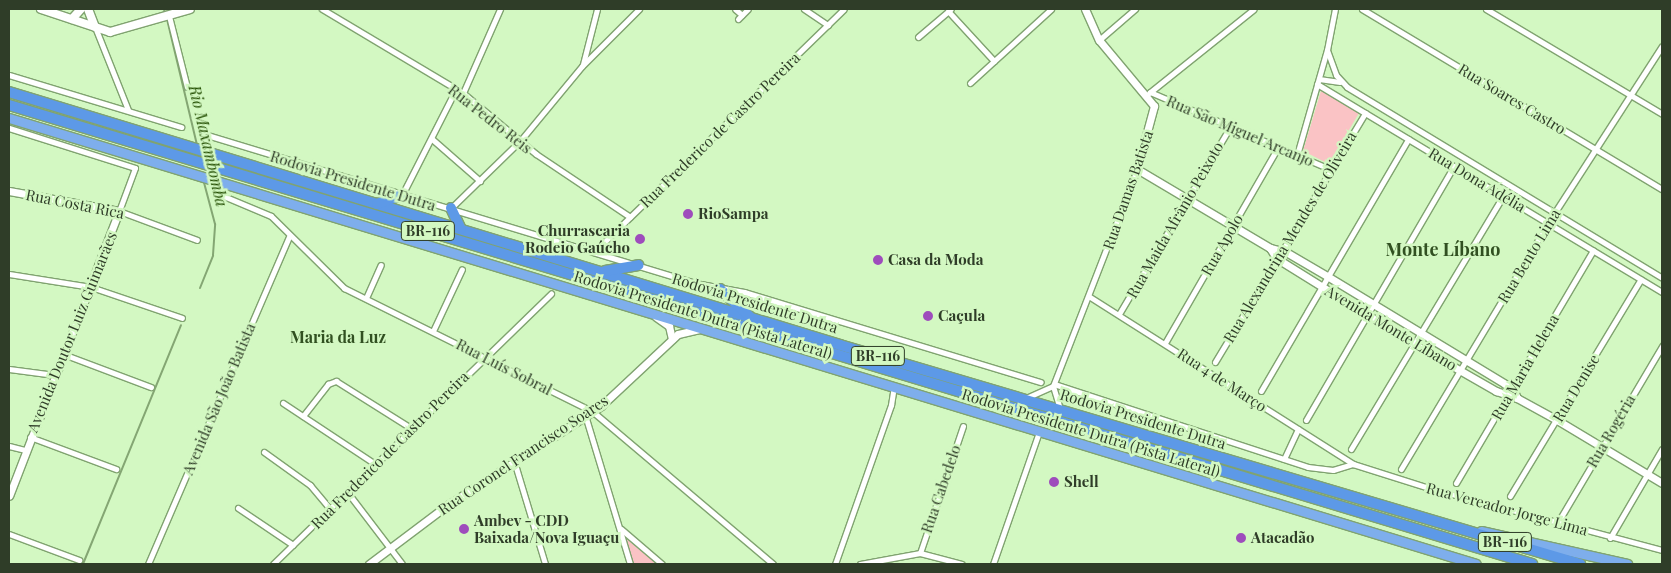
<!DOCTYPE html>
<html>
<head>
<meta charset="utf-8">
<style>
  body { margin:0 }
  #map { position:relative; width:1671px; height:573px; overflow:hidden; background:#d3f8c2; font-family:"Playfair Display",serif }
  div>[style] { position:absolute }
  [style*='--x'] { left:calc(var(--x)*1px); top:calc(var(--y)*1px); width:calc(var(--w)*1px); rotate:calc(var(--a)*1deg) }
  .green>* { inset:0; background:#fac3c5 }
  .stream>* { height:2px; margin:-1px; padding:0 1px; transform-origin:1px; border-radius:1px; background:#84a673 }
  .roads { filter:drop-shadow(1px 0 #80a370) drop-shadow(-1px 0 #80a370) drop-shadow(0 1px #80a370) drop-shadow(0 -1px #80a370) }
  .minor>* { height:5px; margin:-2.5px; padding:0 2.5px; transform-origin:2.5px; border-radius:2.5px; background:#fff }
  .tertiary>* { height:7px; margin:-3.5px; padding:0 3.5px; transform-origin:3.5px; border-radius:3.5px; background:#fff }
  .secondary>* { height:8px; margin:-4px; padding:0 4px; transform-origin:4px; border-radius:4px; background:#fff }
  .trunk>* { height:9px; margin:-4.5px; padding:0 4.5px; transform-origin:4.5px; border-radius:4.5px; background:#7eaeec }
  .motorway>* { height:10px; margin:-5px; padding:0 5px; transform-origin:5px; border-radius:5px; background:#5d99e7 }
  .dots>* { width:14px; height:14px; translate:-50% -50%; box-sizing:border-box; border:2px solid #d3f8c2; border-radius:50% }
  span { translate:-50% -50%; white-space:nowrap; text-align:center; line-height:1.15; -webkit-text-stroke:5px #d3f8c2; paint-order:stroke }
  .shield-label span { padding:1px 4px; background:#d3f8c2; border:1px solid; border-radius:4px; -webkit-text-stroke-width:0 }
  .shield-label { font-size:14px; color:#2f3d28; font-weight:700 }
  .street-label { font-size:15px; color:#2f3d28 }
  .poi-label { font-size:15px; color:#2f3d28; font-weight:700 }
  .left { translate:0 -50%; text-align:left }
  .right { translate:-100% -50%; text-align:right }
  .water-label { font-size:16px; color:#224d00; font-style:italic }
  .neighbourhood-label { font-size:16px; color:#315021; font-weight:700 }
  .quarter-label { font-size:18px; color:#315021; font-weight:700 }
  .frame { position:absolute; inset:0; border:10px solid #2f3d28; pointer-events:none }
</style>
</head>
<body>
<div id="map">
  <div class="green">
    <div style="clip-path:polygon(1321px 91px,1359px 113px,1329px 164px,1303px 151px)"></div>
    <div style="clip-path:polygon(624px 537px,657px 564px,632px 564px)"></div>
  </div>
  <div class="stream">
    <div style="--x:164;--y:9;--w:5;--a:79"></div>
    <div style="--x:167;--y:19;--w:130;--a:76.6"></div>
    <div style="--x:200;--y:288;--w:35;--a:-68"></div>
    <div style="--x:213;--y:255;--w:31;--a:-86"></div>
    <div style="--x:215;--y:224;--w:47;--a:-104.9"></div>
    <div style="--x:83;--y:564;--w:258;--a:-67.7"></div>
  </div>
  <div class="roads">
    <div class="minor">
      <div style="--x:322;--y:9;--w:164;--a:30.8"></div>
      <div style="--x:463;--y:93;--w:95;--a:39.9"></div>
      <div style="--x:536;--y:154;--w:113;--a:33.8"></div>
      <div style="--x:735;--y:9;--w:9;--a:41"></div>
      <div style="--x:804;--y:9;--w:29;--a:34"></div>
      <div style="--x:1362;--y:9;--w:350;--a:31"></div>
      <div style="--x:1486;--y:9;--w:205;--a:30.8"></div>
      <div style="--x:948;--y:11;--w:68;--a:47.4"></div>
      <div style="--x:169;--y:16;--w:73;--a:75.8"></div>
      <div style="--x:738;--y:19;--w:14;--a:-45"></div>
      <div style="--x:95;--y:27;--w:89;--a:68.3"></div>
      <div style="--x:918;--y:37;--w:43;--a:-40.3"></div>
      <div style="--x:1099;--y:40;--w:48;--a:-40.7"></div>
      <div style="--x:1327;--y:50;--w:27;--a:70"></div>
      <div style="--x:1336;--y:75;--w:16;--a:47"></div>
      <div style="--x:1347;--y:87;--w:368;--a:31.2"></div>
      <div style="--x:583;--y:64;--w:57;--a:-75.7"></div>
      <div style="--x:9;--y:75;--w:180;--a:16.8"></div>
      <div style="--x:1319;--y:79;--w:21;--a:8"></div>
      <div style="--x:970;--y:83;--w:110;--a:-42.4"></div>
      <div style="--x:1317;--y:84;--w:403;--a:31.1"></div>
      <div style="--x:1150;--y:92;--w:196;--a:23.2"></div>
      <div style="--x:463;--y:93;--w:92;--a:-66.2"></div>
      <div style="--x:1149;--y:93;--w:134;--a:-38.7"></div>
      <div style="--x:9;--y:128;--w:132;--a:17.6"></div>
      <div style="--x:135;--y:168;--w:46;--a:110.4"></div>
      <div style="--x:119;--y:211;--w:83;--a:20.4"></div>
      <div style="--x:207;--y:135;--w:510;--a:16.87"></div>
      <div style="--x:695;--y:283;--w:50;--a:10.4"></div>
      <div style="--x:744;--y:292;--w:310;--a:16.9"></div>
      <div style="--x:432;--y:139;--w:64;--a:41.2"></div>
      <div style="--x:1297;--y:155;--w:109;--a:-74.1"></div>
      <div style="--x:1327;--y:50;--w:42;--a:-79"></div>
      <div style="--x:221;--y:195;--w:54;--a:22.8"></div>
      <div style="--x:271;--y:216;--w:103;--a:44.6"></div>
      <div style="--x:344;--y:288;--w:277;--a:26.4"></div>
      <div style="--x:592;--y:411;--w:237;--a:40.2"></div>
      <div style="--x:402;--y:195;--w:119;--a:-63"></div>
      <div style="--x:451;--y:208;--w:96;--a:-44.2"></div>
      <div style="--x:520;--y:141;--w:97;--a:-50.4"></div>
      <div style="--x:582;--y:66;--w:81;--a:-45"></div>
      <div style="--x:595;--y:251;--w:347;--a:-44.2"></div>
      <div style="--x:9;--y:274;--w:83;--a:9"></div>
      <div style="--x:91;--y:287;--w:96;--a:18.8"></div>
      <div style="--x:1090;--y:297;--w:312;--a:32.4"></div>
      <div style="--x:1353;--y:464;--w:80;--a:17.5"></div>
      <div style="--x:1429;--y:488;--w:241;--a:14.9"></div>
      <div style="--x:366;--y:298;--w:36;--a:-66"></div>
      <div style="--x:1119;--y:314;--w:217;--a:-59.3"></div>
      <div style="--x:433;--y:331;--w:68;--a:-64.9"></div>
      <div style="--x:1165;--y:343;--w:226;--a:-60"></div>
      <div style="--x:63;--y:354;--w:94;--a:20.6"></div>
      <div style="--x:1215;--y:362;--w:291;--a:-58.9"></div>
      <div style="--x:9;--y:369;--w:46;--a:7.4"></div>
      <div style="--x:1054;--y:384;--w:267;--a:18.1"></div>
      <div style="--x:1308;--y:467;--w:25;--a:7"></div>
      <div style="--x:1333;--y:470;--w:21;--a:-17"></div>
      <div style="--x:1261;--y:391;--w:292;--a:-59.7"></div>
      <div style="--x:1026;--y:398;--w:30;--a:-24"></div>
      <div style="--x:283;--y:403;--w:110;--a:33.5"></div>
      <div style="--x:1060;--y:409;--w:24;--a:-107"></div>
      <div style="--x:1053;--y:386;--w:233;--a:-68.8"></div>
      <div style="--x:585;--y:415;--w:156;--a:73.2"></div>
      <div style="--x:303;--y:416;--w:41;--a:-52"></div>
      <div style="--x:328;--y:384;--w:9;--a:-21"></div>
      <div style="--x:336;--y:381;--w:89;--a:32.1"></div>
      <div style="--x:1306;--y:420;--w:294;--a:-59.8"></div>
      <div style="--x:30;--y:437;--w:92;--a:20.4"></div>
      <div style="--x:9;--y:446;--w:16;--a:14"></div>
      <div style="--x:1351;--y:449;--w:295;--a:-59"></div>
      <div style="--x:264;--y:452;--w:57;--a:35.7"></div>
      <div style="--x:310;--y:485;--w:31;--a:50"></div>
      <div style="--x:1284;--y:459;--w:33;--a:-65"></div>
      <div style="--x:514;--y:461;--w:108;--a:73.2"></div>
      <div style="--x:1401;--y:469;--w:300;--a:-59.1"></div>
      <div style="--x:1555;--y:212;--w:197;--a:-57.2"></div>
      <div style="--x:1456;--y:483;--w:270;--a:-59.5"></div>
      <div style="--x:348;--y:493;--w:89;--a:52.7"></div>
      <div style="--x:1510;--y:496;--w:253;--a:-58.9"></div>
      <div style="--x:238;--y:508;--w:66;--a:33.9"></div>
      <div style="--x:1561;--y:517;--w:199;--a:-59.4"></div>
      <div style="--x:621;--y:529;--w:54;--a:40.5"></div>
      <div style="--x:9;--y:534;--w:75;--a:20.4"></div>
      <div style="--x:1610;--y:538;--w:103;--a:-59.7"></div>
      <div style="--x:920;--y:553;--w:134;--a:-71.3"></div>
      <div style="--x:148;--y:564;--w:358;--a:-66.7"></div>
      <div style="--x:273;--y:564;--w:388;--a:-44.2"></div>
      <div style="--x:835;--y:564;--w:169;--a:-70.6"></div>
      <div style="--x:891;--y:405;--w:18;--a:-81"></div>
      <div style="--x:860;--y:564;--w:61;--a:-10.4"></div>
      <div style="--x:920;--y:553;--w:43;--a:14.7"></div>
      <div style="--x:993;--y:564;--w:140;--a:-70.8"></div>
    </div>
    <div class="tertiary">
      <div style="--x:1085;--y:9;--w:34;--a:66"></div>
      <div style="--x:1099;--y:40;--w:86;--a:50.2"></div>
      <div style="--x:1154;--y:106;--w:65;--a:105.1"></div>
      <div style="--x:1137;--y:169;--w:155;--a:30.7"></div>
      <div style="--x:1270;--y:248;--w:16;--a:14"></div>
      <div style="--x:1286;--y:252;--w:48;--a:30.3"></div>
      <div style="--x:1327;--y:276;--w:208;--a:31.2"></div>
      <div style="--x:1505;--y:384;--w:9;--a:32"></div>
      <div style="--x:1513;--y:389;--w:10;--a:66"></div>
      <div style="--x:9;--y:191;--w:112;--a:10.3"></div>
      <div style="--x:119;--y:211;--w:305;--a:111.1"></div>
      <div style="--x:1270;--y:248;--w:12;--a:59"></div>
      <div style="--x:1276;--y:258;--w:163;--a:31.9"></div>
      <div style="--x:1414;--y:344;--w:95;--a:29.8"></div>
      <div style="--x:1496;--y:391;--w:22;--a:18"></div>
      <div style="--x:1517;--y:398;--w:46;--a:28.8"></div>
      <div style="--x:1557;--y:420;--w:122;--a:31"></div>
      <div style="--x:656;--y:317;--w:16;--a:35"></div>
      <div style="--x:669;--y:326;--w:13;--a:77"></div>
      <div style="--x:369;--y:564;--w:96;--a:-37"></div>
      <div style="--x:446;--y:506;--w:184;--a:-32.8"></div>
      <div style="--x:601;--y:406;--w:105;--a:-43.1"></div>
      <div style="--x:678;--y:334;--w:23;--a:-13"></div>
    </div>
    <div class="secondary">
      <div style="--x:41;--y:9;--w:73;--a:18.4"></div>
      <div style="--x:110;--y:32;--w:83;--a:-16"></div>
      <div style="--x:88;--y:9;--w:19;--a:69"></div>
      <div style="--x:72;--y:19;--w:13;--a:-48"></div>
    </div>
    <div class="trunk">
      <div style="--x:9;--y:118;--w:1533;--a:16.91"></div>
      <div style="--x:1481;--y:531;--w:150;--a:12.7"></div>
    </div>
    <div class="motorway">
      <div style="--x:9;--y:92;--w:869;--a:16.93"></div>
      <div style="--x:840;--y:345;--w:772;--a:16.49"></div>
      <div style="--x:9;--y:105;--w:1591;--a:16.77"></div>
      <div style="--x:377;--y:204;--w:27;--a:-20"></div>
      <div style="--x:451;--y:208;--w:23;--a:65"></div>
      <div style="--x:605;--y:271;--w:34;--a:-10"></div>
      <div style="--x:720;--y:289;--w:40;--a:43"></div>
    </div>
  </div>
  <div class="dots">
    <div style="left:688px;top:214px;background:#9e4cbc"></div>
    <div style="left:640px;top:239px;background:#9e4cbc"></div>
    <div style="left:878px;top:260px;background:#9e4cbc"></div>
    <div style="left:928px;top:316px;background:#9e4cbc"></div>
    <div style="left:1054px;top:482px;background:#9e4cbc"></div>
    <div style="left:464px;top:529px;background:#9e4cbc"></div>
    <div style="left:1241px;top:538px;background:#9e4cbc"></div>
  </div>
  <div class="shield-label">
    <span style="left:428px;top:231px">BR-116</span>
    <span style="left:878px;top:356px">BR-116</span>
    <span style="left:1505px;top:542px">BR-116</span>
  </div>
  <div class="street-label">
    <span style="left:1512px;top:99px;rotate:31deg">Rua Soares Castro</span>
    <span style="left:490px;top:119px;rotate:38deg">Rua Pedro Reis</span>
    <span style="left:720px;top:130px;rotate:-44deg">Rua Frederico de Castro Pereira</span>
    <span style="left:1240px;top:131px;rotate:23deg">Rua São Miguel Arcanjo</span>
    <span style="left:1477px;top:180px;rotate:31deg">Rua Dona Adélia</span>
    <span style="left:353px;top:181px;rotate:17deg">Rodovia Presidente Dutra</span>
    <span style="left:1128px;top:190px;rotate:-71deg">Rua Damas Batista</span>
    <span style="left:75px;top:204px;rotate:11deg">Rua Costa Rica</span>
    <span style="left:1175px;top:220px;rotate:-60deg">Rua Maida Afrânio Peixoto</span>
    <span style="left:1290px;top:237px;rotate:-59deg">Rua Alexandrina Mendes de Oliveira</span>
    <span style="left:1222px;top:245px;rotate:-60deg">Rua Apolo</span>
    <span style="left:1529px;top:256px;rotate:-59deg">Rua Bento Lima</span>
    <span style="left:755px;top:303px;rotate:17deg">Rodovia Presidente Dutra</span>
    <span style="left:703px;top:315px;rotate:17deg">Rodovia Presidente Dutra (Pista Lateral)</span>
    <span style="left:1391px;top:328px;rotate:31deg">Avenida Monte Líbano</span>
    <span style="left:72px;top:332px;rotate:-68deg">Avenida Doutor Luiz Guimarães</span>
    <span style="left:504px;top:367px;rotate:27deg">Rua Luís Sobral</span>
    <span style="left:1525px;top:367px;rotate:-60deg">Rua Maria Helena</span>
    <span style="left:1222px;top:380px;rotate:33deg">Rua 4 de Março</span>
    <span style="left:1576px;top:388px;rotate:-59deg">Rua Denise</span>
    <span style="left:219px;top:399px;rotate:-67deg">Avenida São João Batista</span>
    <span style="left:1143px;top:419px;rotate:17deg">Rodovia Presidente Dutra</span>
    <span style="left:1611px;top:431px;rotate:-60deg">Rua Rogéria</span>
    <span style="left:1091px;top:433px;rotate:17deg">Rodovia Presidente Dutra (Pista Lateral)</span>
    <span style="left:390px;top:450px;rotate:-45deg">Rua Frederico de Castro Pereira</span>
    <span style="left:523px;top:455px;rotate:-34deg">Rua Coronel Francisco Soares</span>
    <span style="left:941px;top:489px;rotate:-71deg">Rua Cabedelo</span>
    <span style="left:1507px;top:509px;rotate:15deg">Rua Vereador Jorge Lima</span>
  </div>
  <div class="poi-label">
    <span class="left" style="left:698px;top:214px">RioSampa</span>
    <span class="right" style="left:630px;top:239px">Churrascaria<br>Rodeio Gaúcho</span>
    <span class="left" style="left:888px;top:260px">Casa da Moda</span>
    <span class="left" style="left:938px;top:316px">Caçula</span>
    <span class="left" style="left:1064px;top:482px">Shell</span>
    <span class="left" style="left:474px;top:529px">Ambev - CDD<br>Baixada/Nova Iguaçu</span>
    <span class="left" style="left:1251px;top:538px">Atacadão</span>
  </div>
  <div class="water-label">
    <span style="left:208px;top:146px;rotate:77deg">Rio Maxambomba</span>
  </div>
  <div class="neighbourhood-label">
    <span style="left:338px;top:337px">Maria da Luz</span>
  </div>
  <div class="quarter-label">
    <span style="left:1443px;top:249px">Monte Líbano</span>
  </div>
  <div class="frame"></div>
</div>
</body>
</html>
